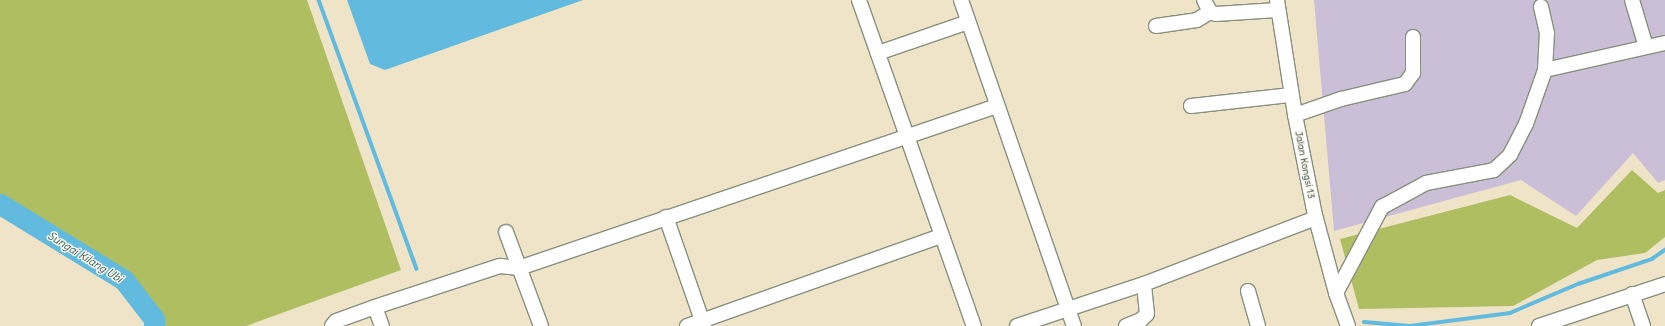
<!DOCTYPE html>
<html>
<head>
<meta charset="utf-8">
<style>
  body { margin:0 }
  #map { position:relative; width:1665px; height:326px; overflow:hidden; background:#efe4c8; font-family:Delius,sans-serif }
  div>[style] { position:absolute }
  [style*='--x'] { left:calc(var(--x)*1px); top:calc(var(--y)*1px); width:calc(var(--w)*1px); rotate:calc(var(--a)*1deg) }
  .industrial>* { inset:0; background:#cabfd6 }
  .green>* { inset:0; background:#afbe60 }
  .water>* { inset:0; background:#62bbdf }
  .stream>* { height:3.5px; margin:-1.75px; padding:0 1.75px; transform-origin:1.75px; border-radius:1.75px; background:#62bbdf }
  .river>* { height:21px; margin:-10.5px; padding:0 10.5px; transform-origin:10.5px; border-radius:10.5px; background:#62bbdf }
  .roads { filter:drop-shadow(1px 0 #87907e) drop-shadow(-1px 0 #87907e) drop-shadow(0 1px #87907e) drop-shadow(0 -1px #87907e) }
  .minor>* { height:14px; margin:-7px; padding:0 7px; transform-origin:7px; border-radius:7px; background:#fff }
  span { translate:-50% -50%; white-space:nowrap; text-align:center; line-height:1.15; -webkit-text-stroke:3px #fbf7ec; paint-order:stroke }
  .street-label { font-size:10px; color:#1f3d34 }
  .water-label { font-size:11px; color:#305c5f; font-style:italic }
</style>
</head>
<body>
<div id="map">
  <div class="industrial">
    <div style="clip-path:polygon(1314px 0,1665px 0,1665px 180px,1658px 183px,1633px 153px,1576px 216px,1521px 180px,1334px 231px)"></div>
  </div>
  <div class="green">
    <div style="clip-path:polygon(0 0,307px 0,401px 270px,246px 326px,165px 326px,146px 298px,112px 264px,77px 248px,23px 217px,0 199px)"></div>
    <div style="clip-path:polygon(1632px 170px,1658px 193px,1665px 190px,1665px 237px,1645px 253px,1597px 260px,1513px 306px,1359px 309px,1340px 239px,1510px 195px,1577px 228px)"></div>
  </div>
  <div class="water">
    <div style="clip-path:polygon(347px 0,583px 0,385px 70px,370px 64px)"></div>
  </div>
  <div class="stream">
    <div style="--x:319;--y:0;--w:286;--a:70"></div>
    <div style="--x:1364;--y:322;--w:46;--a:5"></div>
    <div style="--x:1410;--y:326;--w:101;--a:-7.4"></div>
    <div style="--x:1510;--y:313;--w:74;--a:-23.1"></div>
    <div style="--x:1578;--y:284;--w:78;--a:-18.7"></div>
    <div style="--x:1652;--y:259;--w:16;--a:-35"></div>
  </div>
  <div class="river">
    <div style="--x:0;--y:204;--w:145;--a:31.5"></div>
    <div style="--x:124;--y:280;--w:49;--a:52.4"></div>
    <div style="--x:154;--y:319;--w:7;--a:90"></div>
  </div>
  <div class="roads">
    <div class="minor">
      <div style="--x:859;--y:0;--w:346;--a:70.6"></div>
      <div style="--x:961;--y:0;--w:345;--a:70.9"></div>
      <div style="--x:1204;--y:0;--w:13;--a:63"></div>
      <div style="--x:1210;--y:12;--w:6;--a:18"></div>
      <div style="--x:1216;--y:14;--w:61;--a:-3.8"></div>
      <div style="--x:1277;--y:0;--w:116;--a:81.1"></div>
      <div style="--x:1295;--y:115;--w:102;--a:78.7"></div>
      <div style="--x:1315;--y:215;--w:81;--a:74.9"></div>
      <div style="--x:1336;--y:293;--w:35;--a:70"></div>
      <div style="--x:1632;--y:0;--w:49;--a:73.4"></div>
      <div style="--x:1156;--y:26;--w:41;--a:-8.3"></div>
      <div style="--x:1197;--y:20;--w:15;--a:-32"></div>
      <div style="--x:878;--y:53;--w:95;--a:-19"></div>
      <div style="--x:1545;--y:70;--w:123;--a:-12.7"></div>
      <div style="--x:1191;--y:106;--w:101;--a:-6.3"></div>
      <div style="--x:1295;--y:115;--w:49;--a:-19.2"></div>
      <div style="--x:1341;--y:99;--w:66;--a:-13.2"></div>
      <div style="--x:1405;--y:84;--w:14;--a:-54"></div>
      <div style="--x:1413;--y:73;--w:36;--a:-90"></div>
      <div style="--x:666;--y:217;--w:115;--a:70.8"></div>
      <div style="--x:506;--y:232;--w:100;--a:69.6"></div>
      <div style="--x:1248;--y:291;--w:36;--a:74"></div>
      <div style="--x:1336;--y:293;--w:98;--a:-61.9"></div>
      <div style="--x:1382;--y:207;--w:50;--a:-28.6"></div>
      <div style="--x:1426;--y:183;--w:69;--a:-10.8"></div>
      <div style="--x:1494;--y:170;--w:22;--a:-43"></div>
      <div style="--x:1510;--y:155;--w:35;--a:-63"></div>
      <div style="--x:1526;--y:124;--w:57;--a:-70.6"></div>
      <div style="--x:1545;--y:70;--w:37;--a:-87"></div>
      <div style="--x:1547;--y:33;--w:27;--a:-103"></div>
      <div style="--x:1632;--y:294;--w:34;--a:71"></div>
      <div style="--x:375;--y:307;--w:20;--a:70"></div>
      <div style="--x:332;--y:326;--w:6;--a:-51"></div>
      <div style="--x:336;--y:321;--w:41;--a:-19.7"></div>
      <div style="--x:375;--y:307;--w:132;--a:-18.2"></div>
      <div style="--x:500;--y:266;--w:19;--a:6"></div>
      <div style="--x:519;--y:268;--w:505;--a:-18.72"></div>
      <div style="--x:687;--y:326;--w:269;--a:-19.5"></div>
      <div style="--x:1017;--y:326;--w:134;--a:-18.3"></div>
      <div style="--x:1144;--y:284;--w:184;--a:-21"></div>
      <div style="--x:1126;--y:326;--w:16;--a:-22"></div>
      <div style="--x:1141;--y:320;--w:8;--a:-45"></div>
      <div style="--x:1147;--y:314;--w:30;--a:-96"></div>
      <div style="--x:1539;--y:326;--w:133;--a:-18.4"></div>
    </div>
  </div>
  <div class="street-label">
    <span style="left:1305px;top:165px;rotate:79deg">Jalan Kongsi 13</span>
  </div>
  <div class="water-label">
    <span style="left:85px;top:257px;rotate:32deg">Sungai Kilang Ubi</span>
  </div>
</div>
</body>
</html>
